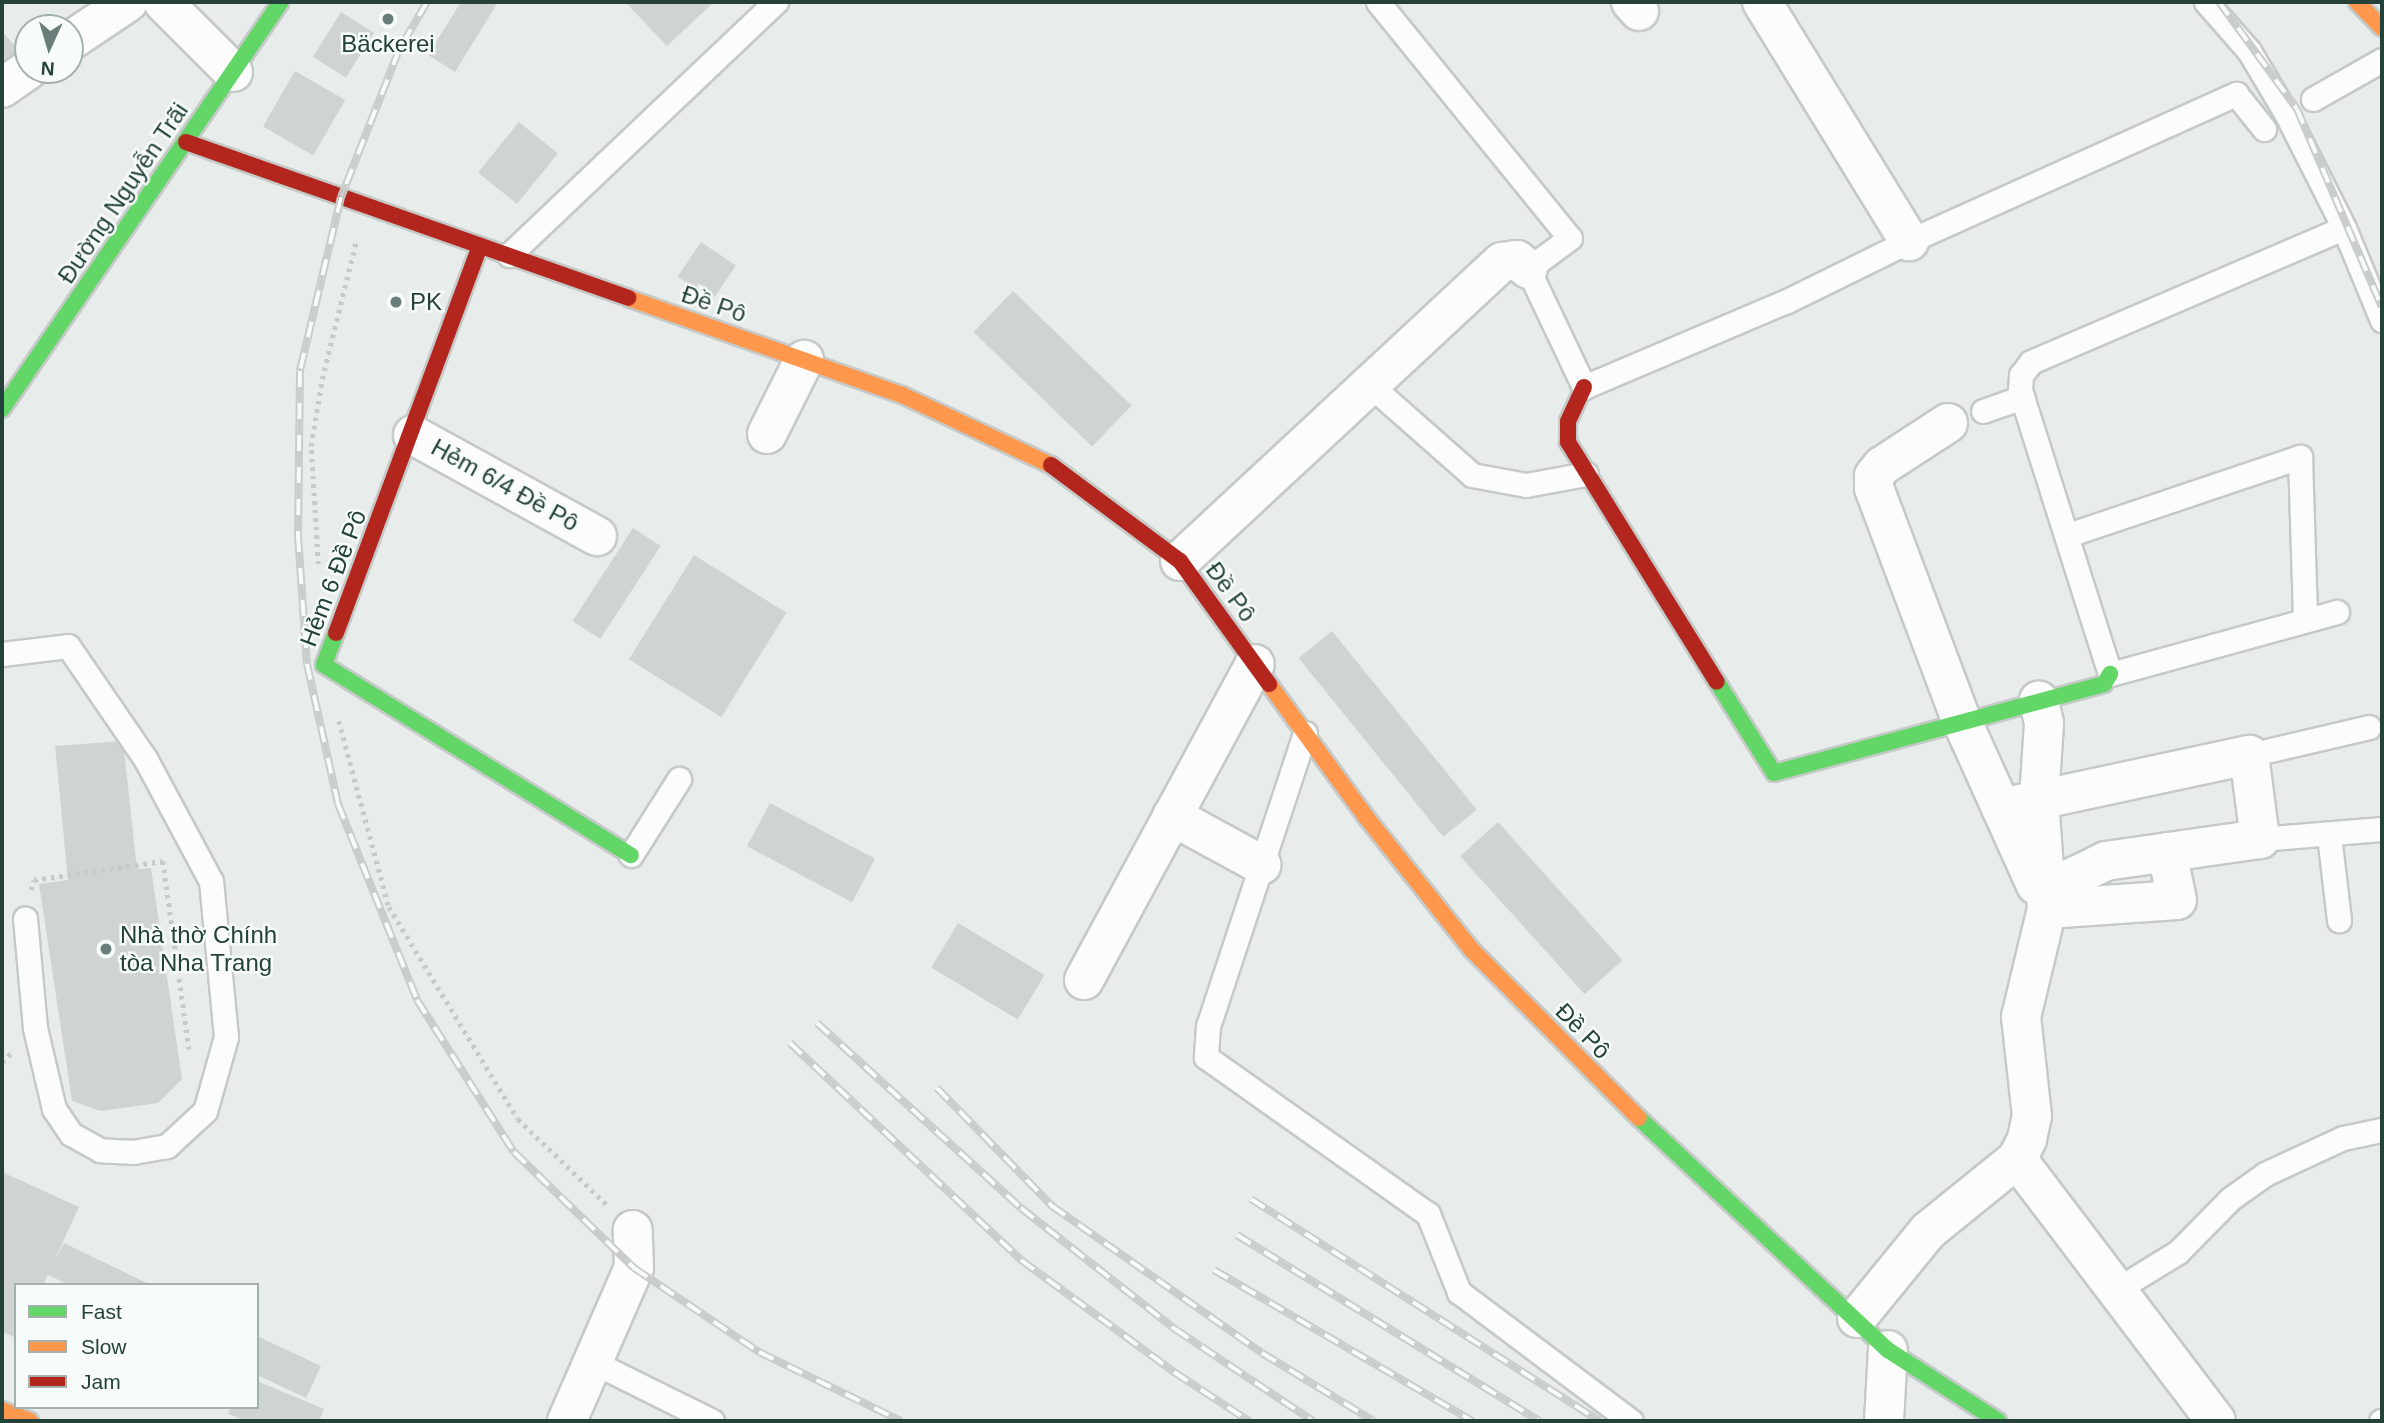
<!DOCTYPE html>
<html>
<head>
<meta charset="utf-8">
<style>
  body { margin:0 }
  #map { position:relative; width:2384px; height:1423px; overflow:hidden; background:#e8edeb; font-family:Helvetica,sans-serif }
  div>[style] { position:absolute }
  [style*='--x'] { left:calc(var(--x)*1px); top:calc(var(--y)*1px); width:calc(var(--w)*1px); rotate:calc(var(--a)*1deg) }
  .building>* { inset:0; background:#cfd4d2; transform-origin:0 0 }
  .path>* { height:4.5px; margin-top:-2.25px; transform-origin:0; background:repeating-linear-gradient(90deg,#c3ccca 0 3.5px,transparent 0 8.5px) }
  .roads { filter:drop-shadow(2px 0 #c5cac8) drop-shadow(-2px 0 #c5cac8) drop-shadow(0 2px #c5cac8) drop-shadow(0 -2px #c5cac8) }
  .lane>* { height:23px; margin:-11.5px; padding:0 11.5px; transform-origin:11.5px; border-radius:11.5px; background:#fcfcfc }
  .street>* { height:38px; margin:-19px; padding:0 19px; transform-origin:19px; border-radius:19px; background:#fcfcfc }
  .fast>* { height:16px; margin:-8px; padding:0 8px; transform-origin:8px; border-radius:8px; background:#63d668 }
  .slow>* { height:16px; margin:-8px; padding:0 8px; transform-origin:8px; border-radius:8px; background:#ff974d }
  .jam>* { height:16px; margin:-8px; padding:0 8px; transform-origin:8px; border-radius:8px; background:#b3261e }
  .rail>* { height:8px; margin-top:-4px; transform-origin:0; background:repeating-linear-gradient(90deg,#f7fbf9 0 16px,#c9cdcc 0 32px); box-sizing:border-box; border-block:2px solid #c9cdcc }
  .dots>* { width:19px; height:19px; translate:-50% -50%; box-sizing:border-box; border:4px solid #f7fbf9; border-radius:50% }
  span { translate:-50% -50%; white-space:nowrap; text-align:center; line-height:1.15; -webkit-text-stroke:5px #f7fbf9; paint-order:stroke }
  .poi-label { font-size:24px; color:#24423a }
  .left { translate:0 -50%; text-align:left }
  .street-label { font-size:24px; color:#24423a }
  .frame { position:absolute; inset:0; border:4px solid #24423a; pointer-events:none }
  .legend { position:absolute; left:14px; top:1283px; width:245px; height:126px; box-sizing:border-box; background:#f7fbf9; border:2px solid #a3b1ad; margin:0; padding:9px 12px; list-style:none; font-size:21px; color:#24423a }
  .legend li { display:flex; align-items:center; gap:14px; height:35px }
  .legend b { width:35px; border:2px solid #a3b1ad }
  .north { position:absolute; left:14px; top:14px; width:70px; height:70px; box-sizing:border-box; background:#f7fbf9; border:2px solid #a3b1ad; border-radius:50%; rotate:184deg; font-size:19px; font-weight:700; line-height:28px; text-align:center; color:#24423a }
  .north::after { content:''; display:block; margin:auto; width:24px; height:32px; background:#697e78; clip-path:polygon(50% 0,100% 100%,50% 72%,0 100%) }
</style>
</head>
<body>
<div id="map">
  <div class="building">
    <div style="clip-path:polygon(461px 2px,498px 2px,455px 72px,428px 55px)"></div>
    <div style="clip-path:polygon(625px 2px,714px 2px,667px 46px)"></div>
    <div style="left:341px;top:12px;width:39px;height:53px;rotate:32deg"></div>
    <div style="clip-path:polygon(2px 31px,18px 50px,2px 64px)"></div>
    <div style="left:295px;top:71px;width:58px;height:64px;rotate:30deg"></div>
    <div style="left:519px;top:122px;width:50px;height:65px;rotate:39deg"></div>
    <div style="left:701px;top:242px;width:42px;height:42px;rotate:34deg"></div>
    <div style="left:1013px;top:291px;width:165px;height:57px;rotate:44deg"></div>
    <div style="left:633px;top:528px;width:33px;height:111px;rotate:33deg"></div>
    <div style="left:694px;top:555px;width:109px;height:123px;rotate:32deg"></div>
    <div style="left:1332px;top:631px;width:230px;height:43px;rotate:51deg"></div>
    <div style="clip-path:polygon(123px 741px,137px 869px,151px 868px,182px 1079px,158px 1103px,101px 1111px,72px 1101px,39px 884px,68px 880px,55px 746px)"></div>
    <div style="left:770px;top:803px;width:119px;height:49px;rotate:28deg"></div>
    <div style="left:1498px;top:822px;width:186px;height:51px;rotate:48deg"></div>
    <div style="left:958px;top:923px;width:101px;height:52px;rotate:31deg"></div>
    <div style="clip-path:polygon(2px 1172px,79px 1207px,54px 1261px,64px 1243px,151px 1285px,69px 1285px,48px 1275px,43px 1285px,16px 1285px,16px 1338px,2px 1332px)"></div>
    <div style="clip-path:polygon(257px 1336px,321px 1366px,306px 1398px,257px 1375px)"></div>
    <div style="clip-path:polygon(257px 1381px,324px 1409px,319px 1421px,246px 1421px,228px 1414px,231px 1407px,257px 1407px)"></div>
  </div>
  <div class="path">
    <div style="--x:318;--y:564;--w:118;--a:-93.4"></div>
    <div style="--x:311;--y:446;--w:68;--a:-80.7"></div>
    <div style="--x:322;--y:379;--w:141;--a:-76.1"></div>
    <div style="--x:339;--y:721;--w:193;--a:75"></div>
    <div style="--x:389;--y:907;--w:248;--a:58.7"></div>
    <div style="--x:518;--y:1119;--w:124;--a:44"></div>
    <div style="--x:31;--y:890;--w:10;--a:-73"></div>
    <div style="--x:34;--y:880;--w:130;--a:-8.4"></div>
    <div style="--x:163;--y:861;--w:190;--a:82.1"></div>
    <div style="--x:2;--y:1062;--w:13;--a:-45"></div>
  </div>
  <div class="roads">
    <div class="lane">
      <div style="--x:1378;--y:2;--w:304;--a:50.9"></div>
      <div style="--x:1570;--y:238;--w:52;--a:143.6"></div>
      <div style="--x:1528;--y:269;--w:131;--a:64.6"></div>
      <div style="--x:1584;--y:387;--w:220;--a:-23"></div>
      <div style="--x:1787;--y:301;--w:136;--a:-26.2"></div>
      <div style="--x:1909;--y:241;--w:359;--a:-24.2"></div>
      <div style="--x:2236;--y:94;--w:45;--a:51.3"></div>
      <div style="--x:2206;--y:2;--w:65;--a:48.7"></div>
      <div style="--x:2249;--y:51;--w:74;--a:59.3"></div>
      <div style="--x:2287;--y:115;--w:127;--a:63.2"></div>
      <div style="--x:2344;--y:228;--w:100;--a:67.6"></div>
      <div style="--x:2313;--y:99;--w:79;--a:-29.5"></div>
      <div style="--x:509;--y:255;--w:368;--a:-43.5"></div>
      <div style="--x:1370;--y:385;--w:136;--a:41.4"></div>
      <div style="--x:1472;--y:475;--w:55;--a:10.5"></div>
      <div style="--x:1526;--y:485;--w:61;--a:-10.4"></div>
      <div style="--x:1983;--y:411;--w:42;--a:-19.3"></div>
      <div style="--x:2068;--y:535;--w:245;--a:-18.6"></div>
      <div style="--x:2300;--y:457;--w:163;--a:88.2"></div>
      <div style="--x:2337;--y:612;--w:235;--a:164.7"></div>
      <div style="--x:2110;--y:674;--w:298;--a:-107.6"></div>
      <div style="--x:2020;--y:390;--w:15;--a:-86"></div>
      <div style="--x:2021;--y:375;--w:16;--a:-52"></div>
      <div style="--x:2031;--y:362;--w:340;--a:-23.2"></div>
      <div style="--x:2;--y:654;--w:66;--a:-6.9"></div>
      <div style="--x:68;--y:646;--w:138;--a:55.6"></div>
      <div style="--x:146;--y:760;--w:137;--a:61.8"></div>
      <div style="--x:211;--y:881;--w:157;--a:84.5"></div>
      <div style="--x:226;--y:1037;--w:77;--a:105.8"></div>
      <div style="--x:205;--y:1111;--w:52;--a:137.4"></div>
      <div style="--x:167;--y:1146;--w:34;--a:170"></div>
      <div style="--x:134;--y:1152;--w:34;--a:-177"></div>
      <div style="--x:100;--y:1150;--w:33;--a:-151"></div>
      <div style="--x:71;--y:1134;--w:30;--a:-124"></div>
      <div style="--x:54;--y:1109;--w:83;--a:-103.2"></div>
      <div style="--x:35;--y:1028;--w:110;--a:-95.2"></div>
      <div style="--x:1305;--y:733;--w:309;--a:108.3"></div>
      <div style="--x:1208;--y:1026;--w:31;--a:94"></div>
      <div style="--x:1206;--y:1057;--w:272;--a:35.3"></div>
      <div style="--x:1428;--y:1214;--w:84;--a:68.3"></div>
      <div style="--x:1459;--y:1292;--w:215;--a:36.9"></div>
      <div style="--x:2249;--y:755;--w:123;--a:-13.1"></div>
      <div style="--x:2329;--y:835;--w:86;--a:83.3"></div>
      <div style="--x:2260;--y:839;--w:122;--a:-4.7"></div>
      <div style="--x:631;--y:855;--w:90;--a:-57.7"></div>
      <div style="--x:2116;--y:1290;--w:73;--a:-31.5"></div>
      <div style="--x:2178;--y:1252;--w:74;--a:-45.5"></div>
      <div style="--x:2230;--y:1199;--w:43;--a:-35.5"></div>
      <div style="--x:2265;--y:1174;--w:86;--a:-24.8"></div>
      <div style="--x:2343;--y:1138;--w:40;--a:-12"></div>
      <div style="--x:593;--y:1362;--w:133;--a:26.4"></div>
      <div style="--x:2381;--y:1421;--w:1;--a:0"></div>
    </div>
    <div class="street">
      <div style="--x:163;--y:2;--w:99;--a:45"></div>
      <div style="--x:1631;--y:2;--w:12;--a:48"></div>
      <div style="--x:1762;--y:2;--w:281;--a:58.4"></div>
      <div style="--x:70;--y:41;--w:70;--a:-33.9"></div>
      <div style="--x:2;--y:88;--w:32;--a:-35"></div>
      <div style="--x:1948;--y:423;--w:79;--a:146.9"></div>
      <div style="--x:1882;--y:466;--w:13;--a:129"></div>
      <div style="--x:1874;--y:476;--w:12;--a:90"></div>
      <div style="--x:1874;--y:488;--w:247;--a:69.4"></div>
      <div style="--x:1961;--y:719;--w:182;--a:65.7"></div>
      <div style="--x:767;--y:434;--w:83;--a:-63.4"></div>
      <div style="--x:413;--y:435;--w:210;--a:28.8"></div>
      <div style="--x:1180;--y:561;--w:439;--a:-42.9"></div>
      <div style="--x:1502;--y:262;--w:15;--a:-8"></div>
      <div style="--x:1517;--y:260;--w:14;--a:39"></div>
      <div style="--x:2001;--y:808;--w:254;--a:-12.1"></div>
      <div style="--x:2249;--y:755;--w:85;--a:82.5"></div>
      <div style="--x:2260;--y:839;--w:156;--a:171.9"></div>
      <div style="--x:2106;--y:861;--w:37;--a:154"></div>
      <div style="--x:2073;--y:877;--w:41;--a:129.1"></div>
      <div style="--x:1172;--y:816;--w:102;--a:28.6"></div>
      <div style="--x:2047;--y:909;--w:130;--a:-4"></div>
      <div style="--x:2177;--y:900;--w:49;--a:-101.8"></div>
      <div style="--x:1084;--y:980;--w:359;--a:-61.6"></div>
      <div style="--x:2017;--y:1159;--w:329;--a:52.8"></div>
      <div style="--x:1857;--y:1318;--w:112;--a:-50.8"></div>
      <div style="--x:1928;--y:1231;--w:114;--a:-39"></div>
      <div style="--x:2017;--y:1159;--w:22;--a:-63"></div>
      <div style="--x:2027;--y:1139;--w:24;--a:-78"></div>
      <div style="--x:2032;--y:1116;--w:100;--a:-96.3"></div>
      <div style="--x:2021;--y:1017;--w:111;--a:-76.5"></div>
      <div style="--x:2047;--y:909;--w:110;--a:-94.2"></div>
      <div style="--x:2039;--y:799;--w:76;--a:-86.2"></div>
      <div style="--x:2044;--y:723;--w:23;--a:-103"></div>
      <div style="--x:567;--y:1421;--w:167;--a:-66.4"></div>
      <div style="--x:634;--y:1268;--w:38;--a:-92"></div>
      <div style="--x:1884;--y:1421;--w:71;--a:-86.8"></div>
    </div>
    <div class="fast">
      <div style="--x:2;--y:409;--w:493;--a:-55.6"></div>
      <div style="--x:336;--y:633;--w:34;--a:111"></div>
      <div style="--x:324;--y:665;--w:361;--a:31.8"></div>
      <div style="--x:1717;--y:682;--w:107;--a:57.9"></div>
      <div style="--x:1774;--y:773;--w:342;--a:-15.1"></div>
      <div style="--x:2104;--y:684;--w:12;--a:-59"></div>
      <div style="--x:1639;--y:1118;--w:340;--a:43"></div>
      <div style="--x:1888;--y:1350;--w:131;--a:32.8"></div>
    </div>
    <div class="slow">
      <div style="--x:2357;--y:2;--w:36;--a:46"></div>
      <div style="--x:628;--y:298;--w:291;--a:19.5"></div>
      <div style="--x:902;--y:395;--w:165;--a:25.2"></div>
      <div style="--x:1269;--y:684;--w:165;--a:53.9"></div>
      <div style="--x:1366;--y:817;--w:169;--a:51.5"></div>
      <div style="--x:1471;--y:949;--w:238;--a:45.2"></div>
      <div style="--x:2;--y:1410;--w:30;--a:21"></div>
    </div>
    <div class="jam">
      <div style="--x:186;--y:142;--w:469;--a:19.4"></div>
      <div style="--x:1584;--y:387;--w:38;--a:115"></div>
      <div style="--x:1568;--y:422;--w:20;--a:90"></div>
      <div style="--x:1568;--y:442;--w:282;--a:58.2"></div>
      <div style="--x:1051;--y:465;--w:161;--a:36.7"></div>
      <div style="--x:1180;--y:561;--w:152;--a:54.1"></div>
      <div style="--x:336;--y:633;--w:413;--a:-69.6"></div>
    </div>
  </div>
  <div class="rail">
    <div style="--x:427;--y:2;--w:56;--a:120.3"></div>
    <div style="--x:399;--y:50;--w:158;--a:111.5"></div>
    <div style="--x:341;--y:197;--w:179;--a:103.3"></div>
    <div style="--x:300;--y:371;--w:165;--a:90.7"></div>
    <div style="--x:298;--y:536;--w:128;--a:86"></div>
    <div style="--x:307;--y:664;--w:143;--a:77.5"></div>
    <div style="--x:338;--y:804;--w:211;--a:68"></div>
    <div style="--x:417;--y:1000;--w:180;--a:57.5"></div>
    <div style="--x:514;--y:1152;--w:167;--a:44"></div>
    <div style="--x:634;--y:1268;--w:151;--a:33.9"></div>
    <div style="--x:759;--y:1352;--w:158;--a:25.9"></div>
    <div style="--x:2219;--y:2;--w:132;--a:53.9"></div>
    <div style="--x:2297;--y:109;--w:215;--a:66.8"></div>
    <div style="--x:817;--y:1023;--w:275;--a:42.2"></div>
    <div style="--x:1021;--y:1208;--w:196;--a:38.2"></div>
    <div style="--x:1175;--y:1329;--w:166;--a:33.7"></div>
    <div style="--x:790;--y:1043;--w:317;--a:43.2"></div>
    <div style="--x:1021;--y:1260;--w:190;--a:36.2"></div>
    <div style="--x:1174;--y:1372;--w:90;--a:33.2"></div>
    <div style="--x:937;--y:1088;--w:165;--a:45.7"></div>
    <div style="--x:1052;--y:1206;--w:256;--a:35"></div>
    <div style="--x:1262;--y:1353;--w:131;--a:31.3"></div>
    <div style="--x:1251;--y:1199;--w:413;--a:32.5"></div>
    <div style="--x:1237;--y:1235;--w:355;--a:31.6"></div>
    <div style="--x:1214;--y:1270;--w:299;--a:30.3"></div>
  </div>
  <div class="dots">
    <div style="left:388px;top:19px;background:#697e78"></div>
    <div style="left:396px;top:302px;background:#697e78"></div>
    <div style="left:106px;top:949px;background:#697e78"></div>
  </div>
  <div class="poi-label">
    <span style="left:388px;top:44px">Bäckerei</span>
    <span class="left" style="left:410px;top:302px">PK</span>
    <span class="left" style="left:120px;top:949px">Nhà thờ Chính<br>tòa Nha Trang</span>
  </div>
  <div class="street-label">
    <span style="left:123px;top:193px;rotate:-56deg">Đường Nguyễn Trãi</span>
    <span style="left:714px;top:304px;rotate:19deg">Đề Pô</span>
    <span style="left:505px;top:485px;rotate:29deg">Hẻm 6/4 Đề Pô</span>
    <span style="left:333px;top:578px;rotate:-69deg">Hẻm 6 Đề Pô</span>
    <span style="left:1231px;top:592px;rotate:54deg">Đề Pô</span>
    <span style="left:1583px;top:1031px;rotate:46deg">Đề Pô</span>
  </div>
  <div class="frame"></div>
  <ul class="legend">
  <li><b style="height:9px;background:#63d668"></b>Fast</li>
  <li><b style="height:9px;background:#ff974d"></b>Slow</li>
  <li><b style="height:9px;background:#b3261e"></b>Jam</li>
  </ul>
  <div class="north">N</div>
</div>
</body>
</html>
